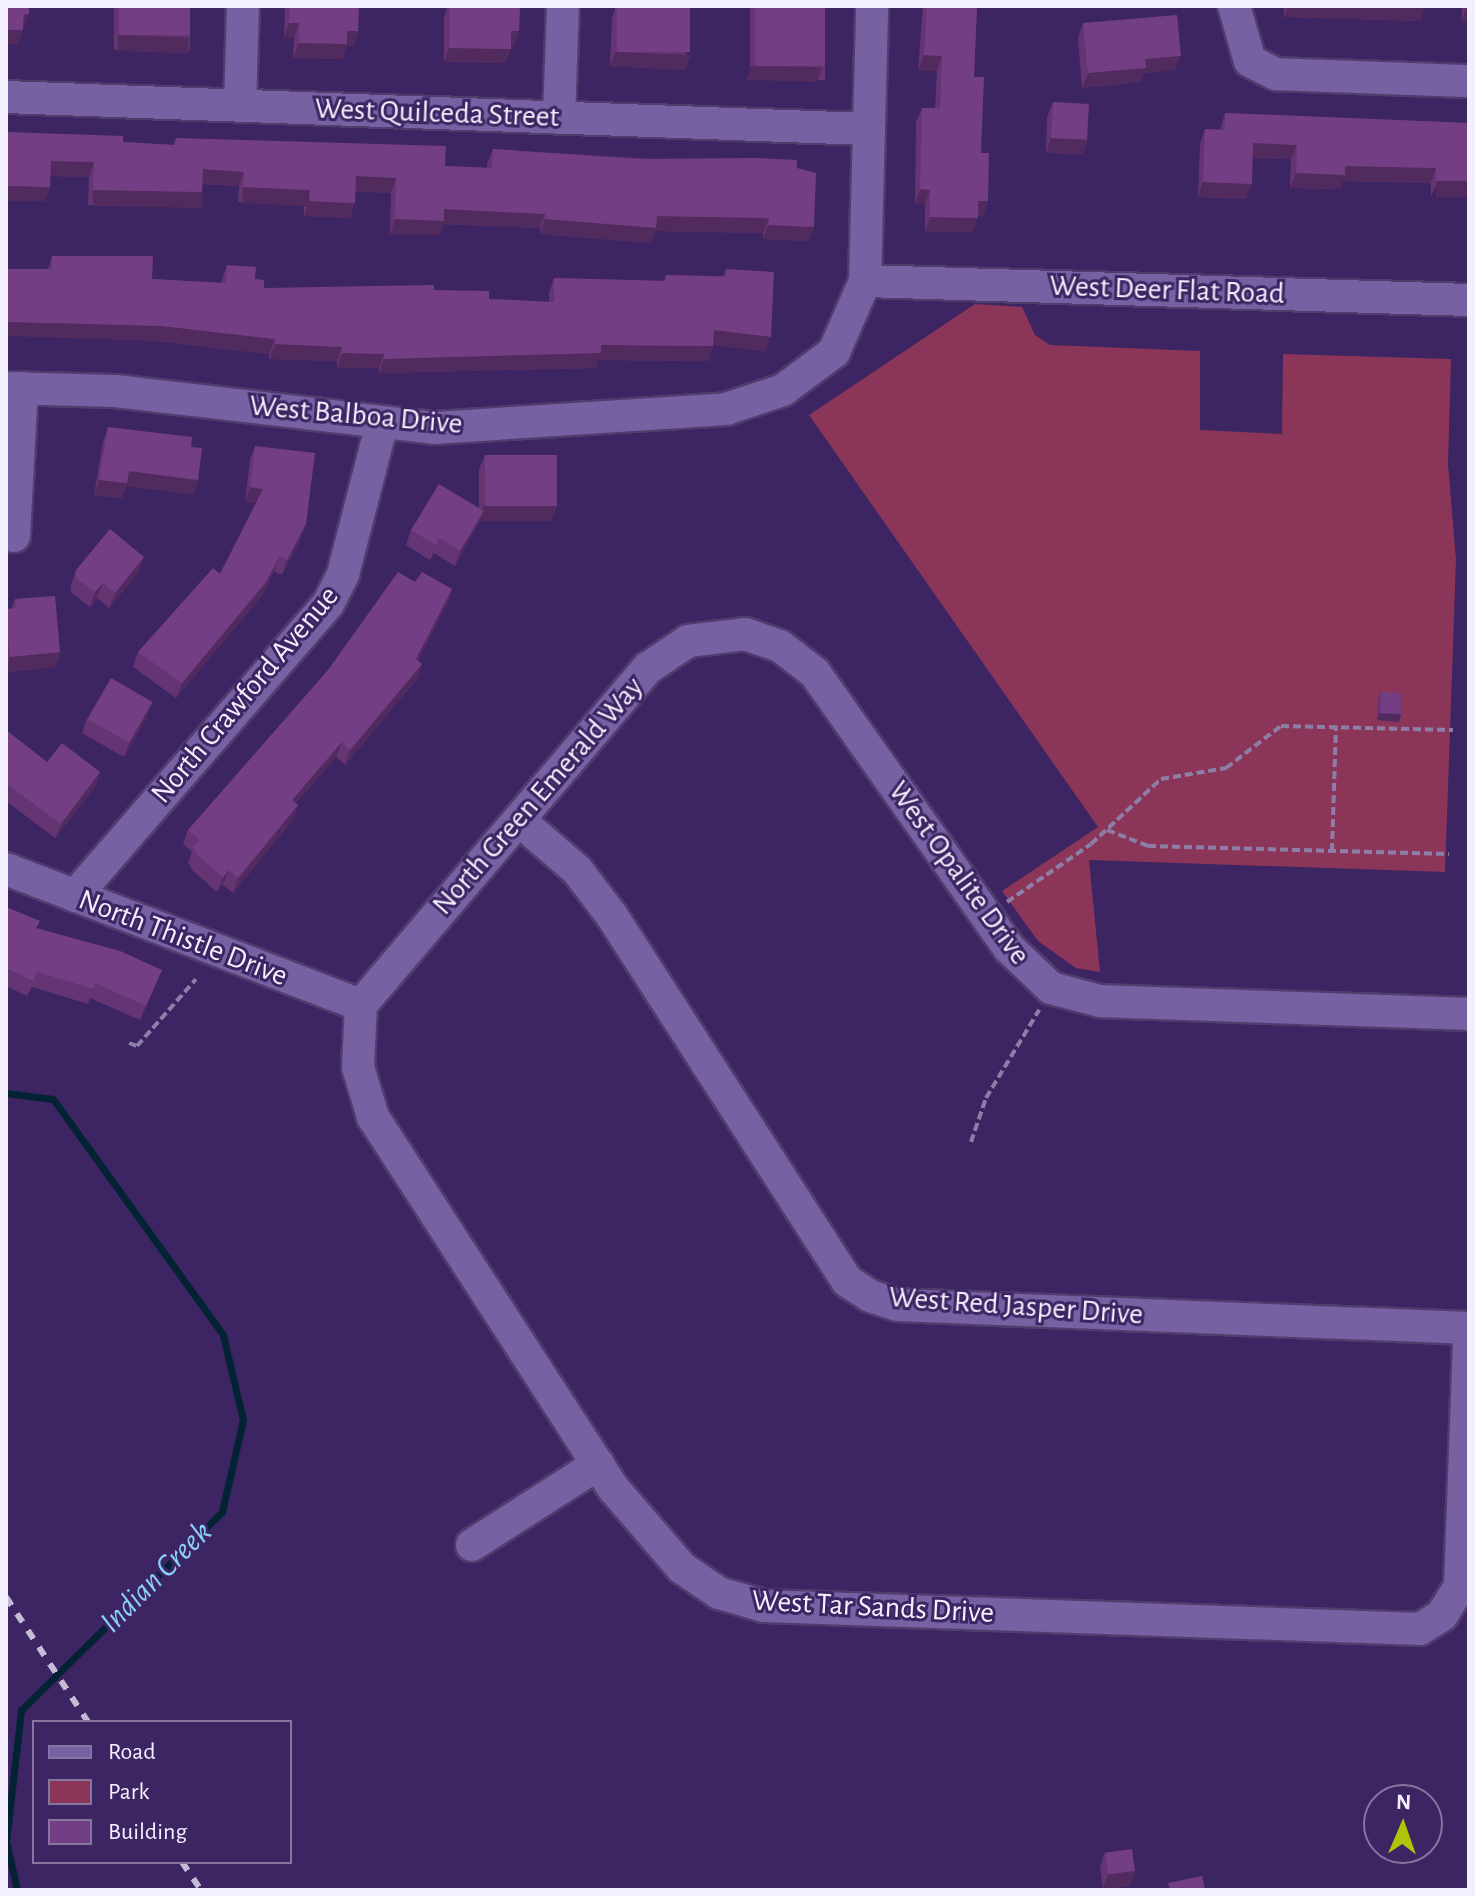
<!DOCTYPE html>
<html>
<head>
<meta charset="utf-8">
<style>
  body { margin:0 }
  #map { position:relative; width:1475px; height:1896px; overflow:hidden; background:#3c2562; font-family:"Alegreya Sans",sans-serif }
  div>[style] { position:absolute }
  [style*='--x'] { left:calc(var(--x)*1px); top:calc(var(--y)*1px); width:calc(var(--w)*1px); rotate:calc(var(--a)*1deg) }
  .green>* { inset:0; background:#8b3658 }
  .stream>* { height:7px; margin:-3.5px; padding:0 3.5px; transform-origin:3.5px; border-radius:3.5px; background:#032335 }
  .path>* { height:4px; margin-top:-2px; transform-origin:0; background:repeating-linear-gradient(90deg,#8d7ea7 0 8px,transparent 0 12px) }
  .roads { filter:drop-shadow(2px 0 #523c6e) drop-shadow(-2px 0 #523c6e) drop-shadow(0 2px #523c6e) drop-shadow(0 -2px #523c6e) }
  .minor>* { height:32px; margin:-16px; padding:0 16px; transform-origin:16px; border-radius:16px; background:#7661a3 }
  .rail>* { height:6px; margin-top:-3px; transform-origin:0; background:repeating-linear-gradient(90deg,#c4bbd6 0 10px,transparent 0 20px) }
  .wall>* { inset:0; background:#643572; transform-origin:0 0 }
  .shaded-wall>* { inset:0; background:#512b5d; transform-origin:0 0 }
  .building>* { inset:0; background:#743e85; transform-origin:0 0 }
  span { translate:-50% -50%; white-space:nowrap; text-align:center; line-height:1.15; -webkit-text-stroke:6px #3c2562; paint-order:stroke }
  .street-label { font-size:30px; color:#f3effe }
  .water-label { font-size:32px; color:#8acef9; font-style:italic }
  .frame { position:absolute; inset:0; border:8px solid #f3effe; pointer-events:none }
  .legend { position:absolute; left:32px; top:1720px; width:260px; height:144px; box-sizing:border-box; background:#3c2562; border:2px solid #8576a0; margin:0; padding:10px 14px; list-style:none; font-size:24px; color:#f3effe }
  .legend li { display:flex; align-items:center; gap:16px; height:40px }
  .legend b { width:40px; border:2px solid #8576a0 }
  .north { position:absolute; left:1363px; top:1784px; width:80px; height:80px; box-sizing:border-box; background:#3c2562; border:2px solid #8576a0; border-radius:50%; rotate:2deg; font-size:22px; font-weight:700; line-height:32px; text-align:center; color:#f3effe }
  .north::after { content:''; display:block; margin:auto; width:28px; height:36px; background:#afc507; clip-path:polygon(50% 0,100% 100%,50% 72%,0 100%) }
</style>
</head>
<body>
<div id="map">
  <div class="green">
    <div style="clip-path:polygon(975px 304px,1022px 307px,1035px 335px,1050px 345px,1200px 351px,1200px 430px,1282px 434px,1283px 354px,1451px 359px,1448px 464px,1456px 560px,1445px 872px,1089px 860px,1100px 972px,1076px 968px,1038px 941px,1002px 891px,1098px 827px,809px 415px)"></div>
  </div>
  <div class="stream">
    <div style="--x:6;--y:1093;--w:47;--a:7.3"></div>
    <div style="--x:53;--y:1099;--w:291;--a:54.2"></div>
    <div style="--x:223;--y:1335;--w:87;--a:76.8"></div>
    <div style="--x:243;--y:1420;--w:94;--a:102.9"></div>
    <div style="--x:222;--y:1512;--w:282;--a:135.4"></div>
    <div style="--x:21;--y:1710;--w:132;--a:96.5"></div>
    <div style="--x:6;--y:1841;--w:50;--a:77.3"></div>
  </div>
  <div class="path">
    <div style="--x:1107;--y:830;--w:44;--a:21.3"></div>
    <div style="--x:1148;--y:846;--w:301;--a:1.5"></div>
    <div style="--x:1332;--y:851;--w:125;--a:-88.2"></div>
    <div style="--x:1007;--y:902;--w:102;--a:-34.6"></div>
    <div style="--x:1091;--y:844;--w:96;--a:-42.9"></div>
    <div style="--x:1161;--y:779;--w:66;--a:-9.6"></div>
    <div style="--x:1226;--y:768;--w:69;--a:-37.4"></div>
    <div style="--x:1281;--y:726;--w:172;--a:1.3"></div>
    <div style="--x:129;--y:1043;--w:9;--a:21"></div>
    <div style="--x:137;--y:1046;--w:89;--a:-48.6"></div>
    <div style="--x:971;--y:1142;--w:46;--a:-71.2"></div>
    <div style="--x:986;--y:1098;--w:103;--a:-58.9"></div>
  </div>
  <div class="roads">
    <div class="minor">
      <div style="--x:1234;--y:6;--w:57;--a:73.8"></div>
      <div style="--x:1250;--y:61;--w:29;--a:27"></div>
      <div style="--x:1276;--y:74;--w:193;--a:2.1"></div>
      <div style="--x:6;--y:97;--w:862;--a:2.13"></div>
      <div style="--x:240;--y:106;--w:100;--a:-88.3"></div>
      <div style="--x:559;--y:118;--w:112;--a:-88"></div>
      <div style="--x:865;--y:281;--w:604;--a:1.8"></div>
      <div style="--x:6;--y:388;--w:109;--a:1.6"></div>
      <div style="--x:115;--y:391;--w:321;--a:6.6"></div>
      <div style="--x:434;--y:428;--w:293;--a:-3.7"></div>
      <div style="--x:726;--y:409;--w:60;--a:-18.4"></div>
      <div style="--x:783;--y:390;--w:64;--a:-36.7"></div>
      <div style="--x:834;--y:352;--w:77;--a:-66.4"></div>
      <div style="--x:865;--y:281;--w:275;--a:-88.5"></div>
      <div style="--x:14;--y:536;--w:148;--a:-86.9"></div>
      <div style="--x:520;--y:821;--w:75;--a:40.7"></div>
      <div style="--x:577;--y:870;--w:58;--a:52.7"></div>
      <div style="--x:612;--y:916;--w:434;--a:57.2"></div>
      <div style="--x:847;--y:1281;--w:27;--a:33"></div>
      <div style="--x:870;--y:1296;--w:29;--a:18"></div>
      <div style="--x:898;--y:1305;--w:571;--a:2.31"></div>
      <div style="--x:6;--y:869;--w:380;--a:21"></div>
      <div style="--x:75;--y:896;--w:386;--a:-49.1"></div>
      <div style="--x:328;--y:604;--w:34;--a:-63"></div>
      <div style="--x:343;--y:574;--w:156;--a:-75.5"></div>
      <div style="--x:361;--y:1005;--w:62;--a:92.8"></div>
      <div style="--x:358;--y:1067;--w:52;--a:73.3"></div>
      <div style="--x:373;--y:1117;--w:443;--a:57.1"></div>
      <div style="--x:614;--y:1489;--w:104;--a:49.3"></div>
      <div style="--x:682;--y:1568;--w:45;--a:34"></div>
      <div style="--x:719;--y:1593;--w:47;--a:16.1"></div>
      <div style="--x:764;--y:1606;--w:656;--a:2.01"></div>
      <div style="--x:1420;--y:1629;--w:26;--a:-32"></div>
      <div style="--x:1442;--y:1615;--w:34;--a:-58"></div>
      <div style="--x:1460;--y:1586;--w:245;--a:-87.9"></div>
      <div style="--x:361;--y:1005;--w:443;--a:-49.6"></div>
      <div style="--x:648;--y:668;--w:48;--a:-34"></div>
      <div style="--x:688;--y:641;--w:57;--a:-7"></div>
      <div style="--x:745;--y:634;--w:37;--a:19"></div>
      <div style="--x:780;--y:646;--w:44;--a:37.6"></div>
      <div style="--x:815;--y:673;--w:337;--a:54.8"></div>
      <div style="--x:1009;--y:948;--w:58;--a:43.6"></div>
      <div style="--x:1051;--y:988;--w:51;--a:14.9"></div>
      <div style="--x:1100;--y:1001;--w:369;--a:2"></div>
      <div style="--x:472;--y:1545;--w:150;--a:-32.7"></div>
    </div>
  </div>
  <div class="rail">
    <div style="--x:6;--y:1597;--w:149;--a:56.7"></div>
    <div style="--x:182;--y:1862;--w:34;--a:56"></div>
  </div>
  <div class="wall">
    <div style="left:114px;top:6px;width:76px;height:44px"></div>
    <div style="clip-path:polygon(285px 6px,359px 6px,358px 31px,353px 46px,346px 46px,342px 59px,293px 58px,294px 38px,284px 37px)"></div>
    <div style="clip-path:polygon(448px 6px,520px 6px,519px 31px,514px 46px,511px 46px,506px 63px,444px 62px,444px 17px)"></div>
    <div style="clip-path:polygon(616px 6px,690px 6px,685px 70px,610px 66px,612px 18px)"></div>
    <div style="left:750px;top:6px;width:75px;height:74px"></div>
    <div style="clip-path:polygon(923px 6px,977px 6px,974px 77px,981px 153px,988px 201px,983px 216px,978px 216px,972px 232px,925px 232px,925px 204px,915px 204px,916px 122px,922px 108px,935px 108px,937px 71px,918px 70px)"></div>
    <div style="clip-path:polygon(1284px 6px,1425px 6px,1420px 21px,1284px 17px)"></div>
    <div style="left:1462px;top:6px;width:7px;height:16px"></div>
    <div style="clip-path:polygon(1083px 23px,1175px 70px,1144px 73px,1141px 82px,1082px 88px,1078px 38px)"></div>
    <div style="clip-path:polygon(1053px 102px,1088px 139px,1083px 154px,1046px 153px,1047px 117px)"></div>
    <div style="clip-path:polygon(1225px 113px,1469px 123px,1431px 196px,1431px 183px,1343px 181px,1340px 189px,1290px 188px,1291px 159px,1252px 158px,1246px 199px,1198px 197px,1200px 144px,1205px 129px,1220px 130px)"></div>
    <div style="clip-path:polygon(6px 132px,123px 142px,173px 145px,176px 138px,445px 166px,487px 168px,487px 164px,493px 149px,797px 168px,809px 241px,763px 239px,763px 233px,655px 231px,651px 243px,540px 234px,540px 228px,443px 224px,439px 235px,390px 234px,391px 193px,356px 191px,350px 218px,304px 216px,304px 205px,238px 202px,239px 186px,202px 184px,202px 192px,197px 207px,88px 205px,89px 177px,50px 176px,50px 187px,45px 201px)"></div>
    <div style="clip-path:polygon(52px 256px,152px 279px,221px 283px,227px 265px,255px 279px,264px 288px,434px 290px,489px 299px,549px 302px,549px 293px,554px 278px,664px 281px,666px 275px,723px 276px,726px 269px,765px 351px,713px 345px,708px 361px,598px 360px,596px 368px,379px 373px,379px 368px,337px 368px,337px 361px,269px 359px,269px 354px,156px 341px,48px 269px)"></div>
    <div style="clip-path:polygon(108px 427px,191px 447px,198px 480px,193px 494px,126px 486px,122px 498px,94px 495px,103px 442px)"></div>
    <div style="clip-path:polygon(255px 446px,301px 538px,282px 575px,274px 571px,261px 597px,176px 698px,133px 667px,138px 652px,220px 574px,256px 503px,245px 502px,250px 460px)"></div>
    <div style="clip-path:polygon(485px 455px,557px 506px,551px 521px,480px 521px,455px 566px,434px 553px,430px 560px,406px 545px,411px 530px,479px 508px,479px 469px)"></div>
    <div style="clip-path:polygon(76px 570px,139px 572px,109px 608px,97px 598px,90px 607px,71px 592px,71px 585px)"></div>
    <div style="clip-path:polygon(415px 582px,452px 589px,447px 604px,418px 661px,422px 664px,417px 679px,345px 765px,336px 757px,296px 803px,298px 805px,293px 820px,233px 893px,223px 885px,217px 892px,193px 871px,188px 862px,192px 852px,183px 844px,188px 830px)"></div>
    <div style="clip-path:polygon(15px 599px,60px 652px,55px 667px,6px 672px,6px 609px,11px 609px)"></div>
    <div style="clip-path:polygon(1381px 692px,1401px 714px,1399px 722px,1377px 720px,1378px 700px)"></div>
    <div style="clip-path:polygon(147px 717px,124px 757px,82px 733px,87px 718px)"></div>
    <div style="clip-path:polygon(6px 730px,47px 762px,100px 772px,95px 787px,55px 838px,6px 801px)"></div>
    <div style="clip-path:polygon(6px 907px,37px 929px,162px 970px,140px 1020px,90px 998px,88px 1004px,32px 987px,27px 996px,6px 986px)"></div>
    <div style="clip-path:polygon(1105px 1852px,1135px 1871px,1130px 1886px,1103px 1889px,1100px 1867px)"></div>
  </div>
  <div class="shaded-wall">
    <div style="clip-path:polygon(1288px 6px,1402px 6px,1425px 7px,1420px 21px,1284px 17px)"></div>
    <div style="clip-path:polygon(1466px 7px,1469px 7px,1469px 22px,1461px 22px)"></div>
    <div style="clip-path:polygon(24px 14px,29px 14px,24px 29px)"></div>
    <div style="clip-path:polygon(289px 23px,299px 23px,294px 38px,284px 37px)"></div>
    <div style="clip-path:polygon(6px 30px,23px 30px,18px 45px,6px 44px)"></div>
    <div style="clip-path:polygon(347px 31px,358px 31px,353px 46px,346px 46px,342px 59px,293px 58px,299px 43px)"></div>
    <div style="clip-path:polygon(511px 31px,519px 31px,514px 46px,506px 46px)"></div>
    <div style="left:118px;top:35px;width:71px;height:16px;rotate:2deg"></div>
    <div style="clip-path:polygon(449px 48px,511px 49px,506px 63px,444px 62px)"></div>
    <div style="clip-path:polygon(615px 52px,691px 55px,685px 70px,610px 66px)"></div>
    <div style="clip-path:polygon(924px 55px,942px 56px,937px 71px,918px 70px)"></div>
    <div style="clip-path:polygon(1181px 56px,1175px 70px,1144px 73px,1141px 82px,1082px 88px,1088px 73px,1145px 59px)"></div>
    <div style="clip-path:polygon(751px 66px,822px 67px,817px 82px,746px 80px)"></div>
    <div style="clip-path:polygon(1051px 138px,1088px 139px,1083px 154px,1046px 153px)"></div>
    <div style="clip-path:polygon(1253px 143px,1297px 145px,1291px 159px,1248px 158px)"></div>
    <div style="clip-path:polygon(51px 161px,94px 162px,89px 177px,46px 176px)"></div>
    <div style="clip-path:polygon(1345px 166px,1436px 168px,1431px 183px,1343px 181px,1340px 189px,1290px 188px,1296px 173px)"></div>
    <div style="clip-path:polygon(203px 169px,244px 172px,239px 186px,198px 183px)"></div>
    <div style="clip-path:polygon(356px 176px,396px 178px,391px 193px,351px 191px)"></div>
    <div style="left:1436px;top:181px;width:33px;height:16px"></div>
    <div style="clip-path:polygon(1203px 182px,1252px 184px,1246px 199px,1198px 197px)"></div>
    <div style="clip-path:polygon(6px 186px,50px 187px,45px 201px,6px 201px)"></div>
    <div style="left:243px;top:187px;width:67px;height:16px;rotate:3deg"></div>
    <div style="clip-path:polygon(920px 189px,930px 190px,925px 204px,915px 204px)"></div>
    <div style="left:93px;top:190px;width:109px;height:16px;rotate:1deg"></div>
    <div style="clip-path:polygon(309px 201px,355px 203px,350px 218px,304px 216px)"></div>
    <div style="clip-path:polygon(978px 201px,988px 201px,983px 216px,973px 216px)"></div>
    <div style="clip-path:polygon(444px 209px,545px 214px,540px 228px,443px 224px,439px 235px,390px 234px,395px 219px)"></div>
    <div style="clip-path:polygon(657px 216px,769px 218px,763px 233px,655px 231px,651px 243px,540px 234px,545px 219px)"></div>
    <div style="clip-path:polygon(930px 217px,978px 218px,972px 232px,925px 232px)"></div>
    <div style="clip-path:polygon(768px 225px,814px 227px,809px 241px,763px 239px)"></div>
    <div style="clip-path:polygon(6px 322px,162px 326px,275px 339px,269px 354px,156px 341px,6px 336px)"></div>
    <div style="clip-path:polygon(714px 330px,771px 337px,765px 351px,708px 345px)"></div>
    <div style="clip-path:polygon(275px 344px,342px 347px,337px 361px,269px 359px)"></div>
    <div style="clip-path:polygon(601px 345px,713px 346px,708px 361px,598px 360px,596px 368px,379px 373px,384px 359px)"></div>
    <div style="clip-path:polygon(342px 353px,384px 354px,379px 368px,337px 368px)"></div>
    <div style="clip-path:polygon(129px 471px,198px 480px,193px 494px,126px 486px,122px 498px,94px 495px,99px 480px)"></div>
    <div style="clip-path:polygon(250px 487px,263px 489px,258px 503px,245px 502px)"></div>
    <div style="clip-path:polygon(484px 506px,557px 506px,551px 521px,480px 521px,455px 566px,460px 551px,481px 516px)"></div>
    <div style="clip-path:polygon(306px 524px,301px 538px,282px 575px,287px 560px)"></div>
    <div style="clip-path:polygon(280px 556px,274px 571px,261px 597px,176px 698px,182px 683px)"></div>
    <div style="clip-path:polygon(144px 557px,139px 572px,109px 608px,115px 593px)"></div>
    <div style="clip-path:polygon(103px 583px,97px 598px,90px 607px,95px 592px)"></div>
    <div style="clip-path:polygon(452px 589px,447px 604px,411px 674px,416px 659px)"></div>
    <div style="clip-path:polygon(60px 652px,55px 667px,6px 672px,10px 657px)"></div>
    <div style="clip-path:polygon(422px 664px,417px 679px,345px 765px,350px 750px)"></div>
    <div style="clip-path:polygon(153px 702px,147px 717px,124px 757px,129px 743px)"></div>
    <div style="clip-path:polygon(1380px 713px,1401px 714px,1399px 722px,1377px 720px)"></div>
    <div style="clip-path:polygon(342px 742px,336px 757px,286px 814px,292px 800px)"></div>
    <div style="clip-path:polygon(100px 772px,95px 787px,55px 838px,61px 824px)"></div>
    <div style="clip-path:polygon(298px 805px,293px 820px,233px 893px,238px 878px)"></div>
    <div style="clip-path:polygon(229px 870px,223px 885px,217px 892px,223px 877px)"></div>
    <div style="clip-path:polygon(1135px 1871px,1130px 1886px,1103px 1889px,1108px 1874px)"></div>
  </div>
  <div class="building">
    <div style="clip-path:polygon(6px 6px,29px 6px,29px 14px,24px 14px,23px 30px,6px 30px)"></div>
    <div style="left:119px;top:6px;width:71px;height:29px"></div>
    <div style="clip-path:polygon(290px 6px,359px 6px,358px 31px,347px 31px,347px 44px,299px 43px,299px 23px,289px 23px)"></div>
    <div style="clip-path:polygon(450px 6px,520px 6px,519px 31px,511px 31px,511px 49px,449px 48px)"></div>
    <div style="left:617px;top:6px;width:73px;height:46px"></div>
    <div style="left:755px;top:6px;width:70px;height:60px"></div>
    <div style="clip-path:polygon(927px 6px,977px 6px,974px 77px,984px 77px,981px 153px,989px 153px,988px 201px,978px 201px,978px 218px,930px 217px,930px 190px,920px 189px,922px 108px,940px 109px,942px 56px,924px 55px)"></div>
    <div style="clip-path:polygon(1177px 15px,1181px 56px,1145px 59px,1146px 68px,1088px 73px,1083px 23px)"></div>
    <div style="left:1053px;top:102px;width:36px;height:36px;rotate:3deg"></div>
    <div style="clip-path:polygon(1225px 113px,1469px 123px,1469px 181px,1436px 181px,1436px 168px,1345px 166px,1345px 175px,1296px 173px,1297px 145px,1253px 143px,1252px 184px,1203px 182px,1205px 129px,1225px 130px)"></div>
    <div style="clip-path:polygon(6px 132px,123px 136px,123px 142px,175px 145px,176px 138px,446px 146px,445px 166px,492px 168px,493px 149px,632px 159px,755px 158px,797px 160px,797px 168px,816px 173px,814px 227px,768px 225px,769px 218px,657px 216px,656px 228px,545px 219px,545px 214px,444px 209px,444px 221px,395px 219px,396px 178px,356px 176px,355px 203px,309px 201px,310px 190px,243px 187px,244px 172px,203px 169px,202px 192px,93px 190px,94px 162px,51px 161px,50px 187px,6px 186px)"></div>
    <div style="clip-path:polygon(52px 256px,153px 256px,152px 279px,226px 283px,227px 265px,256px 267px,255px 279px,264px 280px,264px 288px,434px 285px,434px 290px,489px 291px,489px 299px,554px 302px,554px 278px,666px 281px,666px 275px,726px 277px,726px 269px,774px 272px,771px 337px,714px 330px,713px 346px,601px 345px,601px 353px,384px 359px,384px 354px,342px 353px,342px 347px,275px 344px,275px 339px,162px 326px,6px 322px,6px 269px,52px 269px)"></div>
    <div style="clip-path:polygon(108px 427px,192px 437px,191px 447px,202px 448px,198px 480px,129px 471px,127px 483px,99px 480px)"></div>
    <div style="clip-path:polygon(255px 446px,315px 453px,306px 524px,287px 560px,280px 556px,266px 582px,182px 683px,138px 652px,213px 568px,220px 574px,263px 489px,250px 487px)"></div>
    <div style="left:485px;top:455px;width:72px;height:51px"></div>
    <div style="clip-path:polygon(439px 484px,484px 511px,460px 551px,439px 538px,436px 545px,411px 530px)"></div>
    <div style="clip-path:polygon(110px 529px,144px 557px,115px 593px,103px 583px,95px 592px,76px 578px,76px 570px)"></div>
    <div style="clip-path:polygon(398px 572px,415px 582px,422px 572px,452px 589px,416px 659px,422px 664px,350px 750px,342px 742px,292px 800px,298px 805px,238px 878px,229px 870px,223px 877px,198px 856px,193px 847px,200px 840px,188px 830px,328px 670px)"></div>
    <div style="clip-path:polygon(55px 596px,60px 652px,10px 657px,6px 609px,16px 608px,15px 599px)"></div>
    <div style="left:111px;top:678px;width:48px;height:47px;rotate:30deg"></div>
    <div style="left:1381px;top:692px;width:21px;height:21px;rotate:3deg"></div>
    <div style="clip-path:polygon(6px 730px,47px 762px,62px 743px,100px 772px,61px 824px,6px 783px)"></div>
    <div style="clip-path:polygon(6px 907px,40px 921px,36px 928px,120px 951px,162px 970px,146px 1006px,95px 983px,94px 989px,37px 972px,33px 981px,6px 968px)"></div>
    <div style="left:1132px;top:1849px;width:22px;height:27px;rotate:82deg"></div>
    <div style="clip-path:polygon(1202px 1876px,1205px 1890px,1170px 1890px,1168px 1883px)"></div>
  </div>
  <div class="street-label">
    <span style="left:437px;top:113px;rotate:2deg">West Quilceda Street</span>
    <span style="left:1167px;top:290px;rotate:2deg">West Deer Flat Road</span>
    <span style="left:356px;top:415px;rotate:5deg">West Balboa Drive</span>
    <span style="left:245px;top:695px;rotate:-50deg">North Crawford Avenue</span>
    <span style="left:538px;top:796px;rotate:-49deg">North Green Emerald Way</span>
    <span style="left:959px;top:873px;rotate:54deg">West Opalite Drive</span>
    <span style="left:183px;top:938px;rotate:21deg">North Thistle Drive</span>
    <span style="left:1016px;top:1306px;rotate:4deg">West Red Jasper Drive</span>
    <span style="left:873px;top:1607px;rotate:3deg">West Tar Sands Drive</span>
  </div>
  <div class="water-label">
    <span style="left:156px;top:1577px;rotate:-45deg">Indian Creek</span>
  </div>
  <div class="frame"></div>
  <ul class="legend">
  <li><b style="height:10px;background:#7661a3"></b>Road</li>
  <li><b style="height:22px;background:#8b3658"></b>Park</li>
  <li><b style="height:22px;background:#743e85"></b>Building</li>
  </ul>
  <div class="north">N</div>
</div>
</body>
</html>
